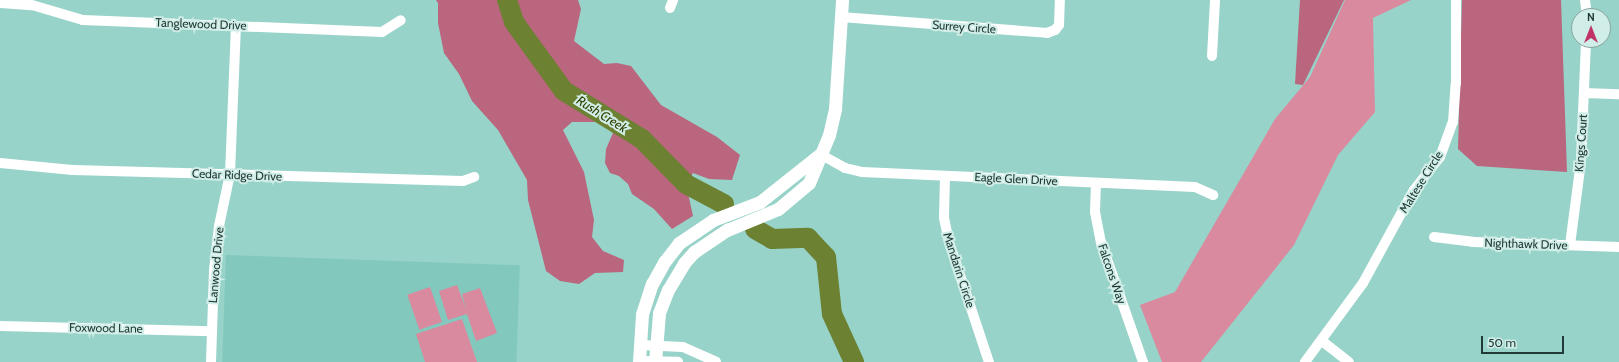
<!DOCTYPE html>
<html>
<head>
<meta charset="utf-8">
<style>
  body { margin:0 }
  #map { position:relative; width:1619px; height:362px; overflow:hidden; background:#97d3c8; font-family:Cabin,sans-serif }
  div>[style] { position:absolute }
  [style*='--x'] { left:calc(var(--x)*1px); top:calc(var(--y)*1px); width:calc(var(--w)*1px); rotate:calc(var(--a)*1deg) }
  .built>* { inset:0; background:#83c8bc; transform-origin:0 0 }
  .green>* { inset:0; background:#da8a9f; transform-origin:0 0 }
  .forest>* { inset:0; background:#b9667e }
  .river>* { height:20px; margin:-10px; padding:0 10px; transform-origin:10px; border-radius:10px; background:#6c8131 }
  .minor>* { height:10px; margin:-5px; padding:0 5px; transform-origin:5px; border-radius:5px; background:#fff }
  .tertiary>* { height:13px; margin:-6.5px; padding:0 6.5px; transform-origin:6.5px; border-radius:6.5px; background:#fff }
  span { translate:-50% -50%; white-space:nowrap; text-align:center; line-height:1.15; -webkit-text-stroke:4px #d0ede7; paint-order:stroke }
  .street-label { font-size:12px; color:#213a35 }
  .water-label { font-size:13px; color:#313f01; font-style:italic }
  .north { position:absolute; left:1571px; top:8px; width:40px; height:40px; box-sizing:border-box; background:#d0ede7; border:1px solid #8aa5a0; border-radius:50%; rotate:0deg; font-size:11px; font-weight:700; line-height:16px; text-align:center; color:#213a35 }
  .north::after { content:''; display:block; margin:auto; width:14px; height:18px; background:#c03468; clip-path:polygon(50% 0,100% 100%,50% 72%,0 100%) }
  .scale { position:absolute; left:1481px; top:336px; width:83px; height:18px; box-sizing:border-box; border:2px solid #213a35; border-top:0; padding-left:5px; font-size:12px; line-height:14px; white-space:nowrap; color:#213a35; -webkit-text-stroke:3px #d0ede7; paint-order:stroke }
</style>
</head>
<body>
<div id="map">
  <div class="built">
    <div style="left:226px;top:255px;width:294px;height:107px;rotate:2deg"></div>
  </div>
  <div class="green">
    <div style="clip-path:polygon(1345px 0,1411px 0,1373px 18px,1375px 112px,1338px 155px,1294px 245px,1201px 362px,1162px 362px,1140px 305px,1175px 292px,1275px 119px,1310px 77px)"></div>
    <div style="clip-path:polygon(457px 285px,466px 309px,462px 294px,480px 288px,497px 333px,476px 341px,467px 314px,448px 320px,439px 291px)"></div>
    <div style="left:430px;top:287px;width:37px;height:24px;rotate:71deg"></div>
    <div style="clip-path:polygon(462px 319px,477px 362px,425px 362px,416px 334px)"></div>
  </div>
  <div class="forest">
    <div style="clip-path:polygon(436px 0,578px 0,581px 9px,574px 41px,604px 64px,617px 63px,631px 66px,661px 105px,717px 137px,740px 155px,732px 180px,709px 179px,693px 173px,686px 184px,693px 216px,672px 229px,654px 209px,632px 194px,628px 184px,619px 176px,610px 173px,605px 163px,606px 149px,613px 133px,601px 122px,572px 122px,563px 130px,584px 172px,594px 220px,592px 237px,603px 251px,624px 260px,623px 272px,595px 273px,579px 284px,560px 281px,546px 271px,528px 200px,527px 180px,498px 130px,472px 101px,459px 74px,444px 53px,438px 23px,438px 3px)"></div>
    <div style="clip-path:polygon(1300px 0,1344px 0,1303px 85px,1295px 84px)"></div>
    <div style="clip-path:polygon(1462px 0,1561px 0,1567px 172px,1477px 166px,1458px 149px)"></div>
  </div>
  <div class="river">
    <div style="--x:507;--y:0;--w:23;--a:72"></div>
    <div style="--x:514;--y:22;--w:85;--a:54.1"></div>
    <div style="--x:564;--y:91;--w:92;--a:31.6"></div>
    <div style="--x:642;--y:139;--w:63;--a:45.6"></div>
    <div style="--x:686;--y:184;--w:43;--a:27.8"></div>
    <div style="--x:755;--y:229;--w:20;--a:30"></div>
    <div style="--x:772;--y:239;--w:36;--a:-2"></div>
    <div style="--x:808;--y:238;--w:26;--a:47"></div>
    <div style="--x:826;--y:257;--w:57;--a:84"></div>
    <div style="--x:832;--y:314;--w:53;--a:65.4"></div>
  </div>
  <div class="minor">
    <div style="--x:1585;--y:0;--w:16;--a:83"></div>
    <div style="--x:0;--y:3;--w:32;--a:4"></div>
    <div style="--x:32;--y:5;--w:53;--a:16.4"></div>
    <div style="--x:83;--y:20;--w:299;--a:2.3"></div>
    <div style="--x:382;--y:32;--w:22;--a:-32"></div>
    <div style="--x:670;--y:8;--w:9;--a:-69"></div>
    <div style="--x:841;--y:17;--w:207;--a:4.4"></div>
    <div style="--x:1047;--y:33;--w:9;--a:-21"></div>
    <div style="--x:1055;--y:30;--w:6;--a:-51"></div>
    <div style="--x:1059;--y:25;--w:25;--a:-88"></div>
    <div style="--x:1212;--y:56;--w:56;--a:-86.9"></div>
    <div style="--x:1584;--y:93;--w:35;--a:2"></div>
    <div style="--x:820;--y:154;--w:29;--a:29"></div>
    <div style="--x:845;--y:168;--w:17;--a:13"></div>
    <div style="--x:862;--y:172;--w:333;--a:2.6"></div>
    <div style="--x:1195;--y:187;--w:20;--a:24"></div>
    <div style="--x:0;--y:163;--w:73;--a:5.5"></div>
    <div style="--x:73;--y:170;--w:390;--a:1.6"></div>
    <div style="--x:463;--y:181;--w:12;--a:-20"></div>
    <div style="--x:945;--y:176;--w:42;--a:91.4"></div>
    <div style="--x:944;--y:218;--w:25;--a:78"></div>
    <div style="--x:949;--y:242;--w:126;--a:71.6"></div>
    <div style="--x:1096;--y:183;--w:29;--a:92"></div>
    <div style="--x:1095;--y:212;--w:31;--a:79"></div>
    <div style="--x:1101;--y:242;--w:127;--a:70.7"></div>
    <div style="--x:1434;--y:237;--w:39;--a:7"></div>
    <div style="--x:1473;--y:242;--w:146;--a:2"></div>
    <div style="--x:1570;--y:245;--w:85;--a:-82.5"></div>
    <div style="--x:1581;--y:161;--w:121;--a:-87.6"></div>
    <div style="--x:0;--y:326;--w:212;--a:1.4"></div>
    <div style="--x:1322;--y:341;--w:34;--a:38"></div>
    <div style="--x:640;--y:345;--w:43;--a:2.7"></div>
    <div style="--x:683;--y:347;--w:36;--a:24"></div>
    <div style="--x:639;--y:361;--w:39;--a:1"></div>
    <div style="--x:211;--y:362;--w:92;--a:-88.1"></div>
    <div style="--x:214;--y:270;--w:44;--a:-83.5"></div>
    <div style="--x:219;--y:226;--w:53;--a:-78.1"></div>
    <div style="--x:230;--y:174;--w:148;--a:-87.7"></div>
    <div style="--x:1305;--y:362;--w:98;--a:-53.7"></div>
    <div style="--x:1363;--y:283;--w:106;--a:-61.3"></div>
    <div style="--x:1414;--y:190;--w:42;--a:-51.8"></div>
    <div style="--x:1440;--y:157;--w:37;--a:-70"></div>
    <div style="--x:1453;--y:122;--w:39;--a:-86"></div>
    <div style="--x:1456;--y:83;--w:83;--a:-90"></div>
  </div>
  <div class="tertiary">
    <div style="--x:639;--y:362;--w:48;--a:-86.4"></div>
    <div style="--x:642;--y:314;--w:32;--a:-72"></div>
    <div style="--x:652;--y:284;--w:26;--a:-61"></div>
    <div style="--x:665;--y:261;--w:23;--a:-52"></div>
    <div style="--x:679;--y:243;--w:41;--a:-34.1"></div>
    <div style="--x:713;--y:220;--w:50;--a:-21"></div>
    <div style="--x:760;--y:202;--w:75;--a:-38.5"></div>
    <div style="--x:655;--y:362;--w:49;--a:-85.3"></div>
    <div style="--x:659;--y:313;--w:25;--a:-69"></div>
    <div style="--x:668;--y:290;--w:31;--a:-59"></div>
    <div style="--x:684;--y:263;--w:15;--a:-48"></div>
    <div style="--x:694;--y:252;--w:40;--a:-34"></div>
    <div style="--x:727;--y:230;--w:55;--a:-22.4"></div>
    <div style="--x:778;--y:209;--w:40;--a:-40"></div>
    <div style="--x:809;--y:183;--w:52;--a:-67.4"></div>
    <div style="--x:829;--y:135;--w:27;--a:-77"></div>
    <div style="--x:835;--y:109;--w:109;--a:-86.3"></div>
  </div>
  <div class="street-label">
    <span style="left:201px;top:24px;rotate:2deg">Tanglewood Drive</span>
    <span style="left:964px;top:27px;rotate:4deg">Surrey Circle</span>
    <span style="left:1581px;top:143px;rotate:-86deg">Kings Court</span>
    <span style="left:237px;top:175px;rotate:2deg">Cedar Ridge Drive</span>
    <span style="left:1016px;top:179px;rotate:3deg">Eagle Glen Drive</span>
    <span style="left:1421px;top:182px;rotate:-58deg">Maltese Circle</span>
    <span style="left:1526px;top:244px;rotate:2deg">Nighthawk Drive</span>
    <span style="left:216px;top:265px;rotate:-85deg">Lanwood Drive</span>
    <span style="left:959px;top:270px;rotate:72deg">Mandarin Circle</span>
    <span style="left:1112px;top:274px;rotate:71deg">Falcons Way</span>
    <span style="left:106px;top:328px;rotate:1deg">Foxwood Lane</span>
  </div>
  <div class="water-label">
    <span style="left:602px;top:114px;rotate:32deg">Rush Creek</span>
  </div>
  <div class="north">N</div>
  <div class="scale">50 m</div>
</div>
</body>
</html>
